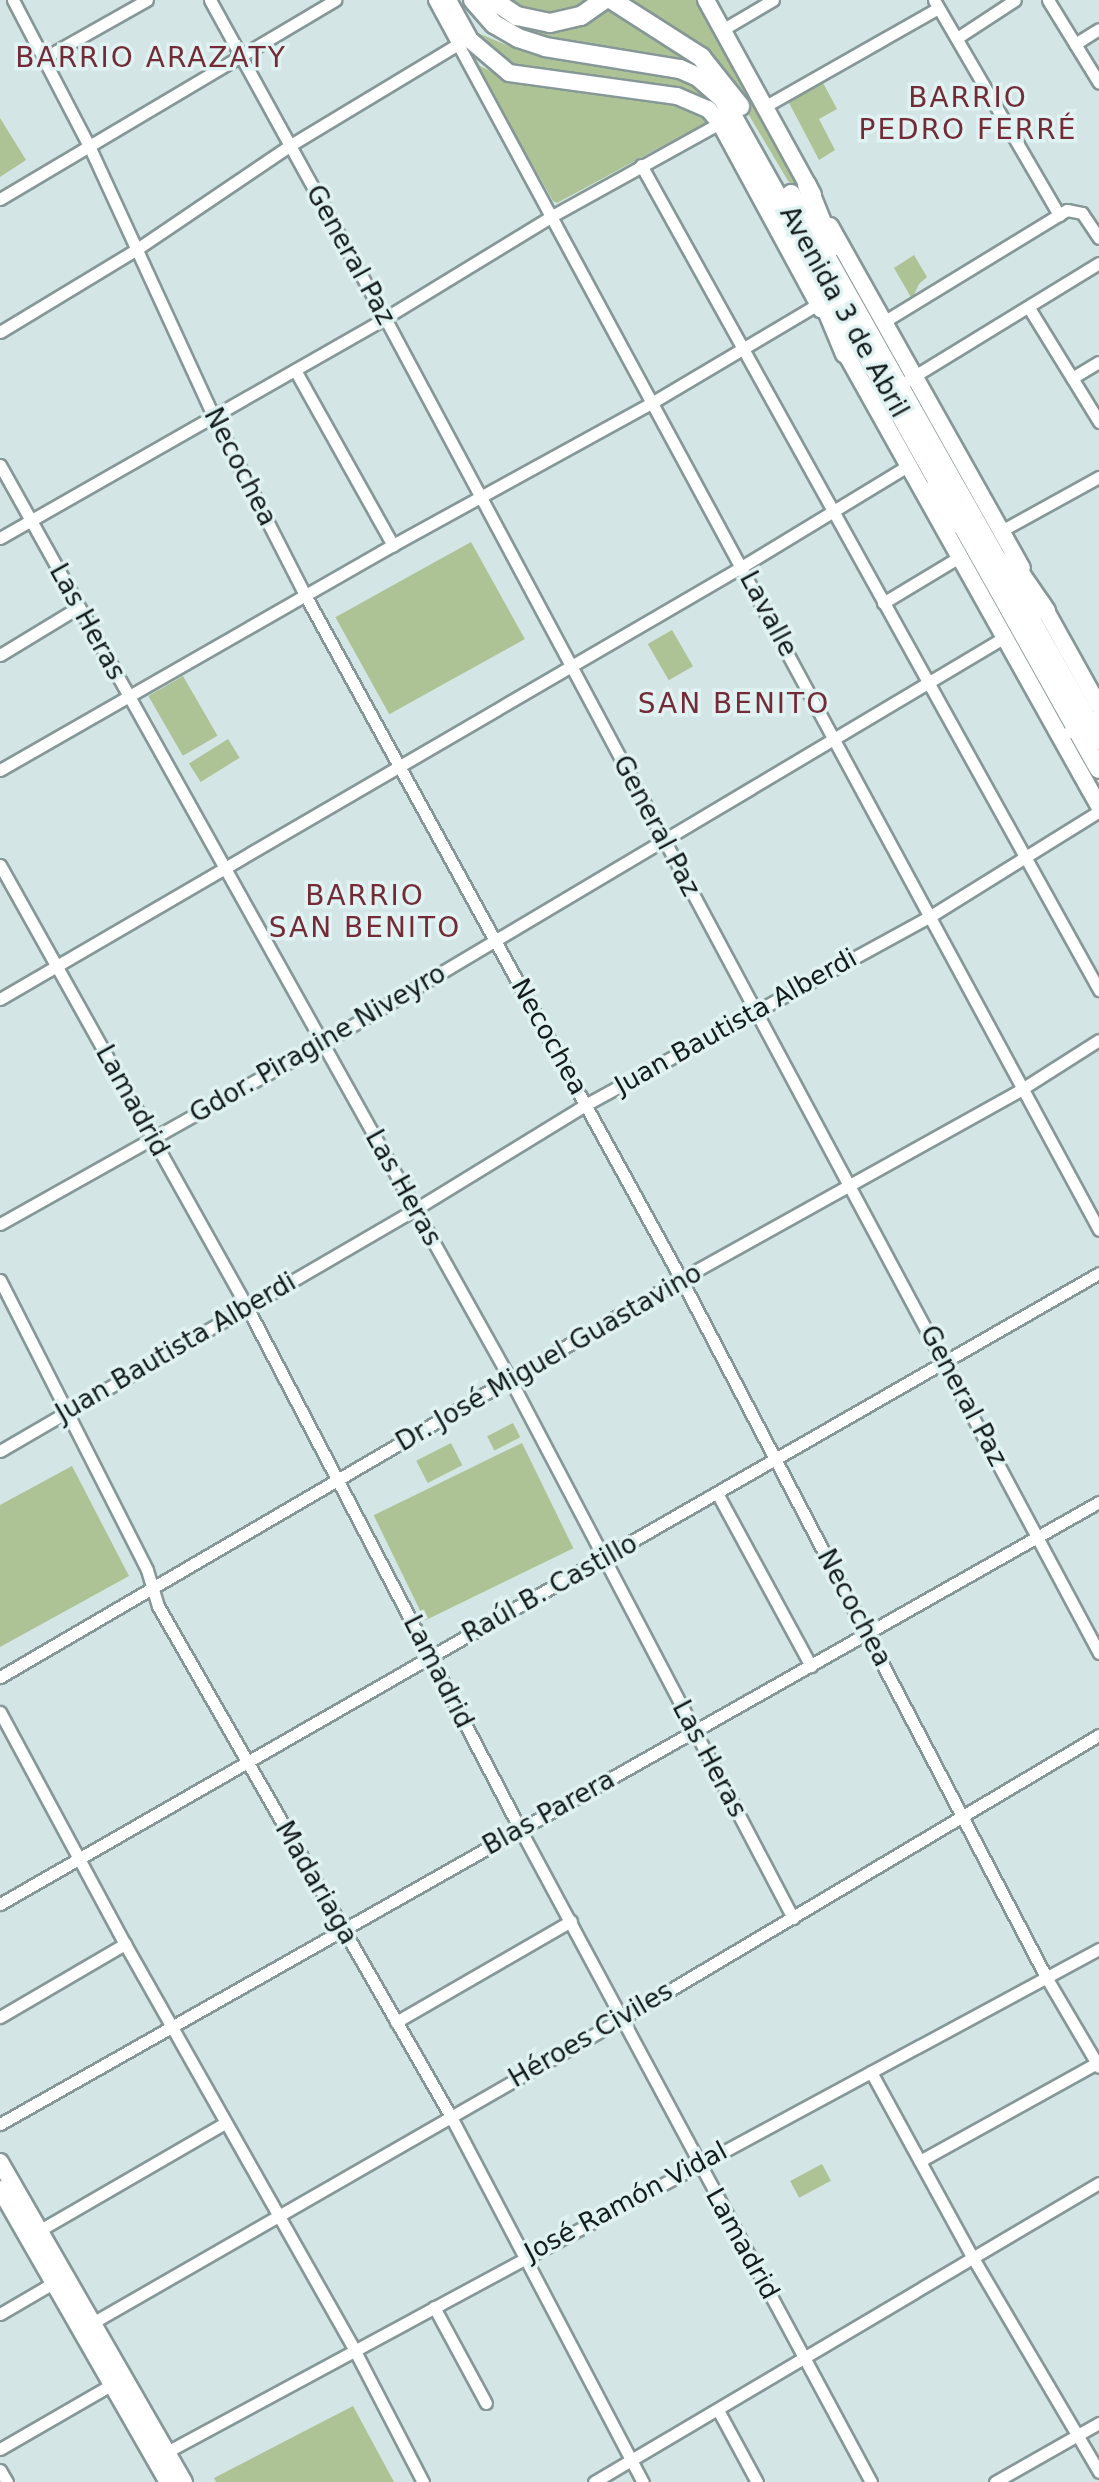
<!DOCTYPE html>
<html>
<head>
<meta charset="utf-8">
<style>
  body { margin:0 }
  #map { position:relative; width:1099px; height:2482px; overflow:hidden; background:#d3e5e5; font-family:"DejaVu Sans",sans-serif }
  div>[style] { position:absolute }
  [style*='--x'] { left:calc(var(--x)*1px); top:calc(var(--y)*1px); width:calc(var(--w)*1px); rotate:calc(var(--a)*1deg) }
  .green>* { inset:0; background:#adc395; transform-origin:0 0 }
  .roads { filter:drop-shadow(2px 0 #869797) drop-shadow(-2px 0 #869797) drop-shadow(0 2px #869797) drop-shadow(0 -2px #869797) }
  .minor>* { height:11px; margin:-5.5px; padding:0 5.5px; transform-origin:5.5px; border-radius:5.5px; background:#fff }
  .secondary>* { height:16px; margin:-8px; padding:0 8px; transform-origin:8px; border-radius:8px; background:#fff }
  .trunk>* { height:18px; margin:-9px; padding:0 9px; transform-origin:9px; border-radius:9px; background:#fff }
  span { translate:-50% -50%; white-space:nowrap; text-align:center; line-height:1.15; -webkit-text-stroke:7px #e0f2f2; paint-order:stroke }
  .street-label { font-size:26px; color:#141b1b }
  .neighbourhood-label { font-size:28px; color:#722b37; letter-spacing:2px }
</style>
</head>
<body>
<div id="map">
  <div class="green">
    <div style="clip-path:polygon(439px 0,443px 0,480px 66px,496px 74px,516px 80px,691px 102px,709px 121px,557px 203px,553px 201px)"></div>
    <div style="clip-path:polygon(485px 0,520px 22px,610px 3px,681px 45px,721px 83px,664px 61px,517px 29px,503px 22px)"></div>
    <div style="clip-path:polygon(504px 0,593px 0,554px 15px,536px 15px)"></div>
    <div style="clip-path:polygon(617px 0,700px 0,813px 211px,833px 256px,735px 92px)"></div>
    <div style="clip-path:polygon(459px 12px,478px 33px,516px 49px,666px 76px,666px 71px,697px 83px,724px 113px,706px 103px,498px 64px)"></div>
    <div style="clip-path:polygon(822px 81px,837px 109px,819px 119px,835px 150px,819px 160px,787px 99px)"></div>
    <div style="clip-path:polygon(0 118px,26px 160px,0 177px)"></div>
    <div style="clip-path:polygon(914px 255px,927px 277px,919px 284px,912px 299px,894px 268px)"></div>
    <div style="left:471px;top:542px;width:111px;height:155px;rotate:61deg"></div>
    <div style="left:672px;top:630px;width:42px;height:28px;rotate:60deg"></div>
    <div style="left:183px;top:676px;width:69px;height:40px;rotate:60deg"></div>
    <div style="left:228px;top:739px;width:22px;height:46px;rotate:58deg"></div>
    <div style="left:513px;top:1423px;width:16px;height:29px;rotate:63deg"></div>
    <div style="left:451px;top:1443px;width:25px;height:39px;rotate:63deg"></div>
    <div style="left:522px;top:1443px;width:117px;height:165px;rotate:64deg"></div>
    <div style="clip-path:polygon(72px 1466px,129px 1576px,0 1647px,0 1505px)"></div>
    <div style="left:822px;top:2164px;width:19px;height:36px;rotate:62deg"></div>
    <div style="clip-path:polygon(353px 2406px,394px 2482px,216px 2482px,214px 2478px)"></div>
  </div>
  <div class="roads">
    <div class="minor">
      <div style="--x:13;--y:0;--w:167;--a:62.5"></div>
      <div style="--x:90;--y:148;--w:296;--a:65.3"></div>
      <div style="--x:214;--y:417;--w:200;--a:62.9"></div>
      <div style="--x:305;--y:595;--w:781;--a:61.2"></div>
      <div style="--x:681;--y:1279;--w:788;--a:62.39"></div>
      <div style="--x:1046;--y:1977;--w:104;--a:59.5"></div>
      <div style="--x:210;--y:0;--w:363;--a:61.2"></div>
      <div style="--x:385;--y:318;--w:1514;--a:61.86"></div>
      <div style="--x:434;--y:0;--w:1398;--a:61.6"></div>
      <div style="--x:934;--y:0;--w:249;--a:59.8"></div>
      <div style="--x:1048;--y:0;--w:97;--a:58.4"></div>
      <div style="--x:722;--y:30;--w:59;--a:-30.5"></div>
      <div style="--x:957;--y:38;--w:69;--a:-33.2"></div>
      <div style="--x:1075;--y:44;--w:28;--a:-32"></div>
      <div style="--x:44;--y:58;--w:118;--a:-29.4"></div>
      <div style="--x:764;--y:107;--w:200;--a:-29.6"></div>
      <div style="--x:641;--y:165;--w:944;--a:60.96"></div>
      <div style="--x:0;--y:199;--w:390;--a:-30.7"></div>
      <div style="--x:1029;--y:308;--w:134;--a:58.4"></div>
      <div style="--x:885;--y:321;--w:213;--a:-31.4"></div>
      <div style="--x:1067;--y:210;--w:15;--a:11"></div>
      <div style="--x:1082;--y:213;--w:30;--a:56"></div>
      <div style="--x:0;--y:332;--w:160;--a:-31.2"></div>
      <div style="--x:137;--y:249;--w:184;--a:-34.1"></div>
      <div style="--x:289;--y:146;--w:197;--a:-31.1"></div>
      <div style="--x:295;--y:370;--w:201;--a:60.8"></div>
      <div style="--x:1072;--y:378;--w:31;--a:-31"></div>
      <div style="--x:908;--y:380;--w:224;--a:-31.5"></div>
      <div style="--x:0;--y:465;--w:1047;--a:60.84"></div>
      <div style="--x:510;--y:1379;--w:609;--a:62.3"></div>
      <div style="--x:1001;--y:531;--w:112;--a:-28.9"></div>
      <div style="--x:0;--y:538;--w:443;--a:-29.7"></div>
      <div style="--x:385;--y:318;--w:196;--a:-31.4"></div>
      <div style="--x:552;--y:216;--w:192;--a:-29"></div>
      <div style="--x:883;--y:603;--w:91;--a:-31.1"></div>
      <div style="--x:0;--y:655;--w:92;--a:-31.3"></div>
      <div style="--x:1060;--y:737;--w:45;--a:-29.4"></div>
      <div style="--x:0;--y:770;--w:453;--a:-29.8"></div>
      <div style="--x:393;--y:545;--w:297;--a:-28.8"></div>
      <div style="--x:653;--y:402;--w:192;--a:-30.7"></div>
      <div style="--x:0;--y:865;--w:506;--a:60.8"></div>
      <div style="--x:247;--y:1307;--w:589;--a:62.39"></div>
      <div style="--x:520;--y:1829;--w:741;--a:61.74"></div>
      <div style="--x:0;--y:999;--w:860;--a:-30.23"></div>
      <div style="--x:743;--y:566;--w:194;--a:-31.3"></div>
      <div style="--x:0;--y:1224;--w:370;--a:-29.3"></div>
      <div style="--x:323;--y:1043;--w:794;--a:-30.77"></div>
      <div style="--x:0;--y:1280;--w:325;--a:63.1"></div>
      <div style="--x:147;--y:1570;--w:38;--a:73"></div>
      <div style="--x:158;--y:1606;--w:587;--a:60.16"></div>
      <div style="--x:450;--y:2115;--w:415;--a:62.3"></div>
      <div style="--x:0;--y:1451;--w:479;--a:-30.2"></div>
      <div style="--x:414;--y:1210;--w:203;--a:-31.5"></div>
      <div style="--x:587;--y:1104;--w:390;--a:-28.7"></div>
      <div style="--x:929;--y:917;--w:200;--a:-31.9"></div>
      <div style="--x:717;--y:1493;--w:197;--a:61.5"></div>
      <div style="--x:0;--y:1677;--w:789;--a:-30.3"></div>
      <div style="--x:681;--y:1279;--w:390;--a:-29.1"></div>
      <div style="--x:1022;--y:1089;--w:91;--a:-32.5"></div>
      <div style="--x:0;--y:1712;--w:264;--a:61.7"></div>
      <div style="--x:125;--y:1944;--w:467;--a:60.5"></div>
      <div style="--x:355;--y:2351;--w:148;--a:62.6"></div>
      <div style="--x:0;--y:1904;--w:1267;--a:-29.86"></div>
      <div style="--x:0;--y:2017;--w:145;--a:-30.3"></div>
      <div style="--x:396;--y:2022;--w:202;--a:-30"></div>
      <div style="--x:871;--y:2072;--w:212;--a:61.3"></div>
      <div style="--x:973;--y:2258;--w:248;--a:59.5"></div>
      <div style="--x:0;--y:2124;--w:1263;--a:-29.51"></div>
      <div style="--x:920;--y:2161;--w:202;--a:-29"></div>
      <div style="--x:35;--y:2233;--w:220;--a:-30.1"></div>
      <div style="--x:434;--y:2307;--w:109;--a:61.6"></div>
      <div style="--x:0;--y:2314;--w:61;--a:-30.3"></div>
      <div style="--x:87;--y:2326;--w:618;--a:-29.88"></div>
      <div style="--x:623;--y:2018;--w:554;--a:-30.73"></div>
      <div style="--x:718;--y:2410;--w:82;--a:61.6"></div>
      <div style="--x:0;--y:2449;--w:134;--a:-30"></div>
      <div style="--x:163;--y:2454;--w:1064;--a:-28.35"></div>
      <div style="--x:0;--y:2470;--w:14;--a:60"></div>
      <div style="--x:594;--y:2482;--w:587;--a:-30.63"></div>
      <div style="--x:995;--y:2482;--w:120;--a:-29.6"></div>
    </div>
    <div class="secondary">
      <div style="--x:448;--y:0;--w:46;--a:61.2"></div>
      <div style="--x:470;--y:40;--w:51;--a:40.2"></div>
      <div style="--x:509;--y:73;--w:170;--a:7.8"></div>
      <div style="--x:677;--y:96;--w:34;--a:23"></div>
      <div style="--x:708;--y:109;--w:18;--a:49"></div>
      <div style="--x:720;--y:123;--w:212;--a:61.5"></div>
      <div style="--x:706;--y:0;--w:222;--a:61.2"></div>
      <div style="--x:830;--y:226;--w:392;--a:60.7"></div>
      <div style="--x:840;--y:343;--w:531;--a:60.78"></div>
      <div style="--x:1041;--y:602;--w:119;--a:60.9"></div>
      <div style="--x:0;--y:2162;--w:369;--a:60.1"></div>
      <div style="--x:0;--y:2189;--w:338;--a:60.2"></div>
    </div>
    <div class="trunk">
      <div style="--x:473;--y:0;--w:32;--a:49"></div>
      <div style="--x:494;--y:24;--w:28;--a:30"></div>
      <div style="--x:518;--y:38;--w:28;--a:18"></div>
      <div style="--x:545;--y:47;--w:137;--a:9.3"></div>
      <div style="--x:680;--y:69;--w:20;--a:24"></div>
      <div style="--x:698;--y:77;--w:33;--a:41"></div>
      <div style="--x:723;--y:99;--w:768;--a:60.7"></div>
      <div style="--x:493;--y:0;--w:29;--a:34"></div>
      <div style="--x:517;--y:16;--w:34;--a:12"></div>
      <div style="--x:550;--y:23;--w:32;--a:-13"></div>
      <div style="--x:581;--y:16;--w:28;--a:-35"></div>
      <div style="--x:612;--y:0;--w:106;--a:32.6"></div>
      <div style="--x:701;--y:57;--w:63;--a:51.5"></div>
      <div style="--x:807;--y:185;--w:67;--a:68"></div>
      <div style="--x:791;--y:194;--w:627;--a:60.57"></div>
      <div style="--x:820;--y:294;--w:65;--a:67.4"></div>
      <div style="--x:925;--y:491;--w:43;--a:49.7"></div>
      <div style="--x:1011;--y:560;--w:62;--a:55.5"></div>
    </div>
  </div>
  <div class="street-label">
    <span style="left:350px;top:255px;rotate:61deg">General Paz</span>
    <span style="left:844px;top:312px;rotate:61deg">Avenida 3 de Abril</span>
    <span style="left:240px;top:467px;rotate:63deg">Necochea</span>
    <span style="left:768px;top:614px;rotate:62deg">Lavalle</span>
    <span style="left:87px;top:622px;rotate:61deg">Las Heras</span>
    <span style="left:656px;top:826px;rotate:62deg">General Paz</span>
    <span style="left:736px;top:1022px;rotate:-29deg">Juan Bautista Alberdi</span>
    <span style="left:549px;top:1037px;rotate:61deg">Necochea</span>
    <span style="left:318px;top:1044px;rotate:-30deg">Gdor. Piragine Niveyro</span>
    <span style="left:132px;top:1101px;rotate:61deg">Lamadrid</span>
    <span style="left:403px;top:1188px;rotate:61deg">Las Heras</span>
    <span style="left:176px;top:1348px;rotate:-30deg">Juan Bautista Alberdi</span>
    <span style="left:549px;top:1358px;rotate:-30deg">Dr. José Miguel Guastavino</span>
    <span style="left:963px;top:1396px;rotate:62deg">General Paz</span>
    <span style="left:550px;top:1589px;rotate:-29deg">Raúl B. Castillo</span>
    <span style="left:854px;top:1608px;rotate:62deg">Necochea</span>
    <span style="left:438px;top:1672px;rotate:63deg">Lamadrid</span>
    <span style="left:709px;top:1759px;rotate:62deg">Las Heras</span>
    <span style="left:549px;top:1813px;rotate:-29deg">Blas Parera</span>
    <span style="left:316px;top:1883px;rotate:60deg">Madariaga</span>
    <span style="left:591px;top:2035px;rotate:-30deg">Héroes Civiles</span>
    <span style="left:626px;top:2202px;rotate:-28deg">José Ramón Vidal</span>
    <span style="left:742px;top:2244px;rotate:61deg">Lamadrid</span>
  </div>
  <div class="neighbourhood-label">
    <span style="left:151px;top:58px">BARRIO ARAZATY</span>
    <span style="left:968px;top:114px">BARRIO<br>PEDRO FERRÉ</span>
    <span style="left:734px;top:704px">SAN BENITO</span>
    <span style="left:365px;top:912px">BARRIO<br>SAN BENITO</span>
  </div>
</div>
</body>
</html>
